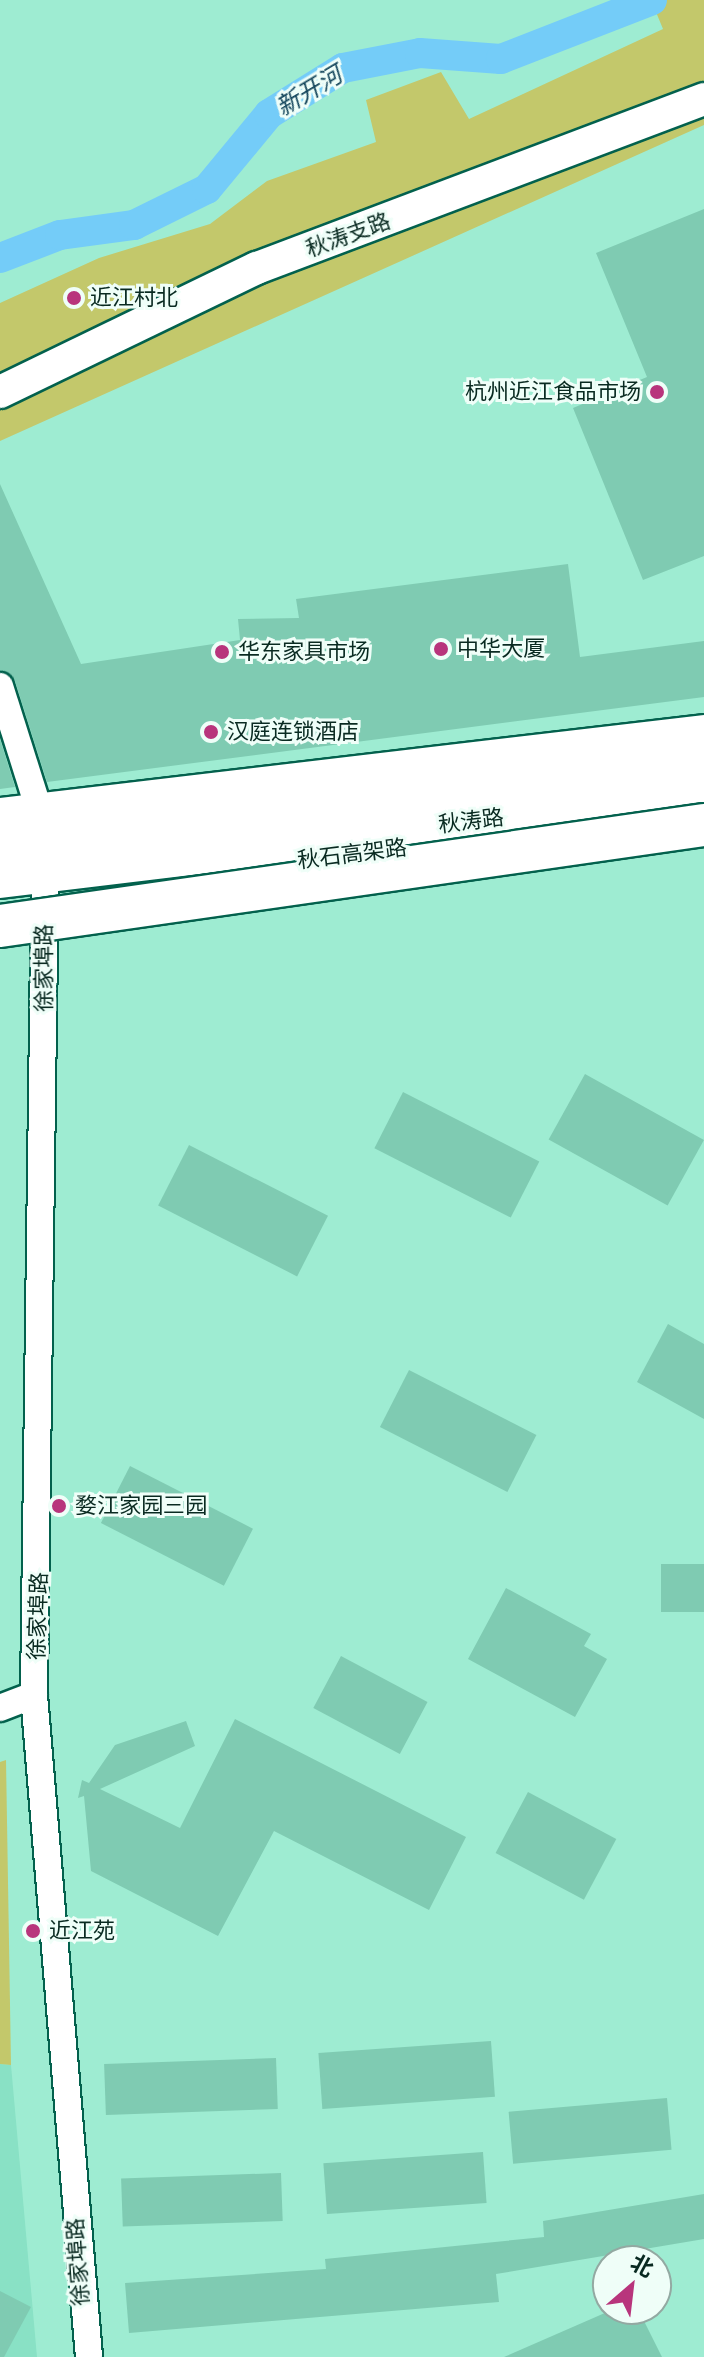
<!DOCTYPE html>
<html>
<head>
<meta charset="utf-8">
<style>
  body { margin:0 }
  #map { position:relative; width:704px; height:2357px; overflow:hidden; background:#9eecd2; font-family:Inter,"Noto Sans SC",sans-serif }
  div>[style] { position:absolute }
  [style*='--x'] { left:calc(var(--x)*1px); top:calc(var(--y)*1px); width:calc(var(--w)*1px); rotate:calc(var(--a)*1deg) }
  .built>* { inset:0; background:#89e1c5 }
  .green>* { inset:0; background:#c3c86b }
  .canal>* { height:30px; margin:-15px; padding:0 15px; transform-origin:15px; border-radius:15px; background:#74ccf8 }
  .building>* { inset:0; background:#7fcbb2; transform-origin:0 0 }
  .roads { filter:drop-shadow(2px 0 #03614d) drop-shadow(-2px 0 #03614d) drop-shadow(0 2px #03614d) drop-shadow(0 -2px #03614d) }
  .minor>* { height:26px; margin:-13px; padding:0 13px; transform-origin:13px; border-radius:13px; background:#fff }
  .tertiary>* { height:32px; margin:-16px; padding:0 16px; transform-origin:16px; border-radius:16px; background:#fff }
  .primary>* { height:40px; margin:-20px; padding:0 20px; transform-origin:20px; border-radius:20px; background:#fff }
  .trunk>* { height:42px; margin:-21px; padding:0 21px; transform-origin:21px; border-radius:21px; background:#fff }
  .bridges { filter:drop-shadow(2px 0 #03614d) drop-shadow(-2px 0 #03614d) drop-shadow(0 2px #03614d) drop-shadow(0 -2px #03614d) }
  .trunk-bridge>* { height:42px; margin:-21px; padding:0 21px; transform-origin:21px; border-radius:21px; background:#fff }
  .dots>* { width:22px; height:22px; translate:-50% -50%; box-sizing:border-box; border:4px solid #effef8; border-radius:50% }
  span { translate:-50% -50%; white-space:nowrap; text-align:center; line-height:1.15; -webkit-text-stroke:6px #effef8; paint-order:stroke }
  .street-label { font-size:22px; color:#092a21 }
  .poi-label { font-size:22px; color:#092a21 }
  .left { translate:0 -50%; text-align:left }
  .right { translate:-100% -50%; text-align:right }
  .water-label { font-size:24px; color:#13455b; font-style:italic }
  .north { position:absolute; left:592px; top:2245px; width:80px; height:80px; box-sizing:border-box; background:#effef8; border:2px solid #93a9a2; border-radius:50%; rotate:28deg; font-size:22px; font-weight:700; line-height:32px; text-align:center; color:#092a21 }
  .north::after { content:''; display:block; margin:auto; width:28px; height:36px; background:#b8357c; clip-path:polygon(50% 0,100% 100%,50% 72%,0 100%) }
</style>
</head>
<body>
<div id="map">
  <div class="built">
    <div style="clip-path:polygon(0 2064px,11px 2065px,37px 2357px,0 2357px)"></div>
  </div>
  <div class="green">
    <div style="clip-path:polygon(651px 0,704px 0,704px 125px,0 441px,0 303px,99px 258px,210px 224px,267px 181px,376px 142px,366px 100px,441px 72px,469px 119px,663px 29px)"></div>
    <div style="clip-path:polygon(6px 1760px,11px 2065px,0 2064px,0 1762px)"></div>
  </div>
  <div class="canal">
    <div style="--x:0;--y:258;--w:64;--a:-21"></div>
    <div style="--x:60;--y:235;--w:75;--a:-7.7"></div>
    <div style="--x:134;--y:225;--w:81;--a:-26.3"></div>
    <div style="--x:207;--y:189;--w:97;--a:-50.4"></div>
    <div style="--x:269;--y:114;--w:87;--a:-31.9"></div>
    <div style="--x:343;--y:68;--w:78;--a:-11"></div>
    <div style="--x:420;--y:53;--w:81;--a:4.2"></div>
    <div style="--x:501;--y:59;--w:162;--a:-21.3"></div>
  </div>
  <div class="building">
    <div style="clip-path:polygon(704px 209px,704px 556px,643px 580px,573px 408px,647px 377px,596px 253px)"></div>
    <div style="clip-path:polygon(0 484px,81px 664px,240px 640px,238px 619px,299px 618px,296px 599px,568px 564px,580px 657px,704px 641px,704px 697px,47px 782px,15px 681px,0 670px)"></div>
    <div style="clip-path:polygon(0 739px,15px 787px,0 789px)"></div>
    <div style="left:585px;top:1074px;width:136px;height:75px;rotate:29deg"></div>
    <div style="left:403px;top:1092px;width:153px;height:63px;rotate:27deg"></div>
    <div style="left:189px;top:1145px;width:156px;height:68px;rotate:27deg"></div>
    <div style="clip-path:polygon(668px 1324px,704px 1344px,704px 1419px,637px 1382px)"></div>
    <div style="left:409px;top:1370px;width:143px;height:64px;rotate:27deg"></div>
    <div style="left:130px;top:1466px;width:138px;height:64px;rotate:27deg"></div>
    <div style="left:704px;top:1564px;width:48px;height:43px;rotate:90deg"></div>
    <div style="clip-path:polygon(506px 1588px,591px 1634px,584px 1646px,607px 1659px,575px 1717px,468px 1659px)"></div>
    <div style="left:341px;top:1656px;width:98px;height:59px;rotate:28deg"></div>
    <div style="clip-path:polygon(235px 1719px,466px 1837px,429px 1910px,274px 1831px,218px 1936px,91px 1871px,84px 1796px,78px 1798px,82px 1780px,89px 1783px,115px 1745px,186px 1721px,195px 1746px,100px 1789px,180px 1828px)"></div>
    <div style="left:528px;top:1792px;width:100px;height:69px;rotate:28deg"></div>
    <div style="left:491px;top:2041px;width:56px;height:173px;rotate:86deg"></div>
    <div style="left:276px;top:2058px;width:51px;height:172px;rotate:88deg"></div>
    <div style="left:667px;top:2098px;width:52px;height:159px;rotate:85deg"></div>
    <div style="left:483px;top:2152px;width:51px;height:160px;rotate:86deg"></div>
    <div style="left:281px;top:2173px;width:48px;height:160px;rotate:88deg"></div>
    <div style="clip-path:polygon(704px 2194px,704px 2239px,496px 2274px,499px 2302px,129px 2333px,125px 2283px,326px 2269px,325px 2259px,544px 2237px,543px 2221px)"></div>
    <div style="clip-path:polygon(0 2291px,31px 2307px,4px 2357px,0 2357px)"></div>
    <div style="clip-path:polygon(614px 2309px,638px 2309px,662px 2357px,504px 2357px)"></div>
  </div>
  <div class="roads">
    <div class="minor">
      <div style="--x:0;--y:686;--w:133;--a:72.5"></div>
      <div style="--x:45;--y:872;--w:823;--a:90.77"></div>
      <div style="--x:34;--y:1695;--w:664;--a:85.25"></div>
      <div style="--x:0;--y:1708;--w:36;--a:-21"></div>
    </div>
    <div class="tertiary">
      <div style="--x:0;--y:392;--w:285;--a:-25.8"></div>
      <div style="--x:257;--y:268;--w:478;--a:-20.7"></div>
    </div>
    <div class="primary">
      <div style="--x:0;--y:818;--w:709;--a:-6.72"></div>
      <div style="--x:0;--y:878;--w:709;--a:-6.88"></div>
    </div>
    <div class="trunk">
      <div style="--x:0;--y:851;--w:709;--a:-6.8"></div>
    </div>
  </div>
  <div class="bridges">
    <div class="trunk-bridge">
      <div style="--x:0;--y:926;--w:711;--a:-8.16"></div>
    </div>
  </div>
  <div class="dots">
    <div style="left:74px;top:298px;background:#b8357c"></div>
    <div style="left:657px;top:392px;background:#b8357c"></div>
    <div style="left:441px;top:649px;background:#b8357c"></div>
    <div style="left:222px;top:652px;background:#b8357c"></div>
    <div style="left:211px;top:732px;background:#b8357c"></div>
    <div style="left:59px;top:1506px;background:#b8357c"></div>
    <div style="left:33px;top:1931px;background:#b8357c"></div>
  </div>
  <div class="street-label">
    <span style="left:348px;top:235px;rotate:-20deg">秋涛支路</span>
    <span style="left:471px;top:821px;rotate:-7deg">秋涛路</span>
    <span style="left:352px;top:854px;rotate:-7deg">秋石高架路</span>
    <span style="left:44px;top:968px;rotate:-90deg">徐家埠路</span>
    <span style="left:38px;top:1616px;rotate:-88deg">徐家埠路</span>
    <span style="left:78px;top:2262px;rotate:-94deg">徐家埠路</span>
  </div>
  <div class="poi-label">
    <span class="left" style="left:90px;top:298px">近江村北</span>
    <span class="right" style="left:641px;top:392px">杭州近江食品市场</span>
    <span class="left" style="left:457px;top:649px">中华大厦</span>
    <span class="left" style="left:238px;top:652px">华东家具市场</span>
    <span class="left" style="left:227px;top:732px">汉庭连锁酒店</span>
    <span class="left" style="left:75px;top:1506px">婺江家园三园</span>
    <span class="left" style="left:49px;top:1931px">近江苑</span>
  </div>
  <div class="water-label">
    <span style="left:309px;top:91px;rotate:-31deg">新开河</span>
  </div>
  <div class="north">北</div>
</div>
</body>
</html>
